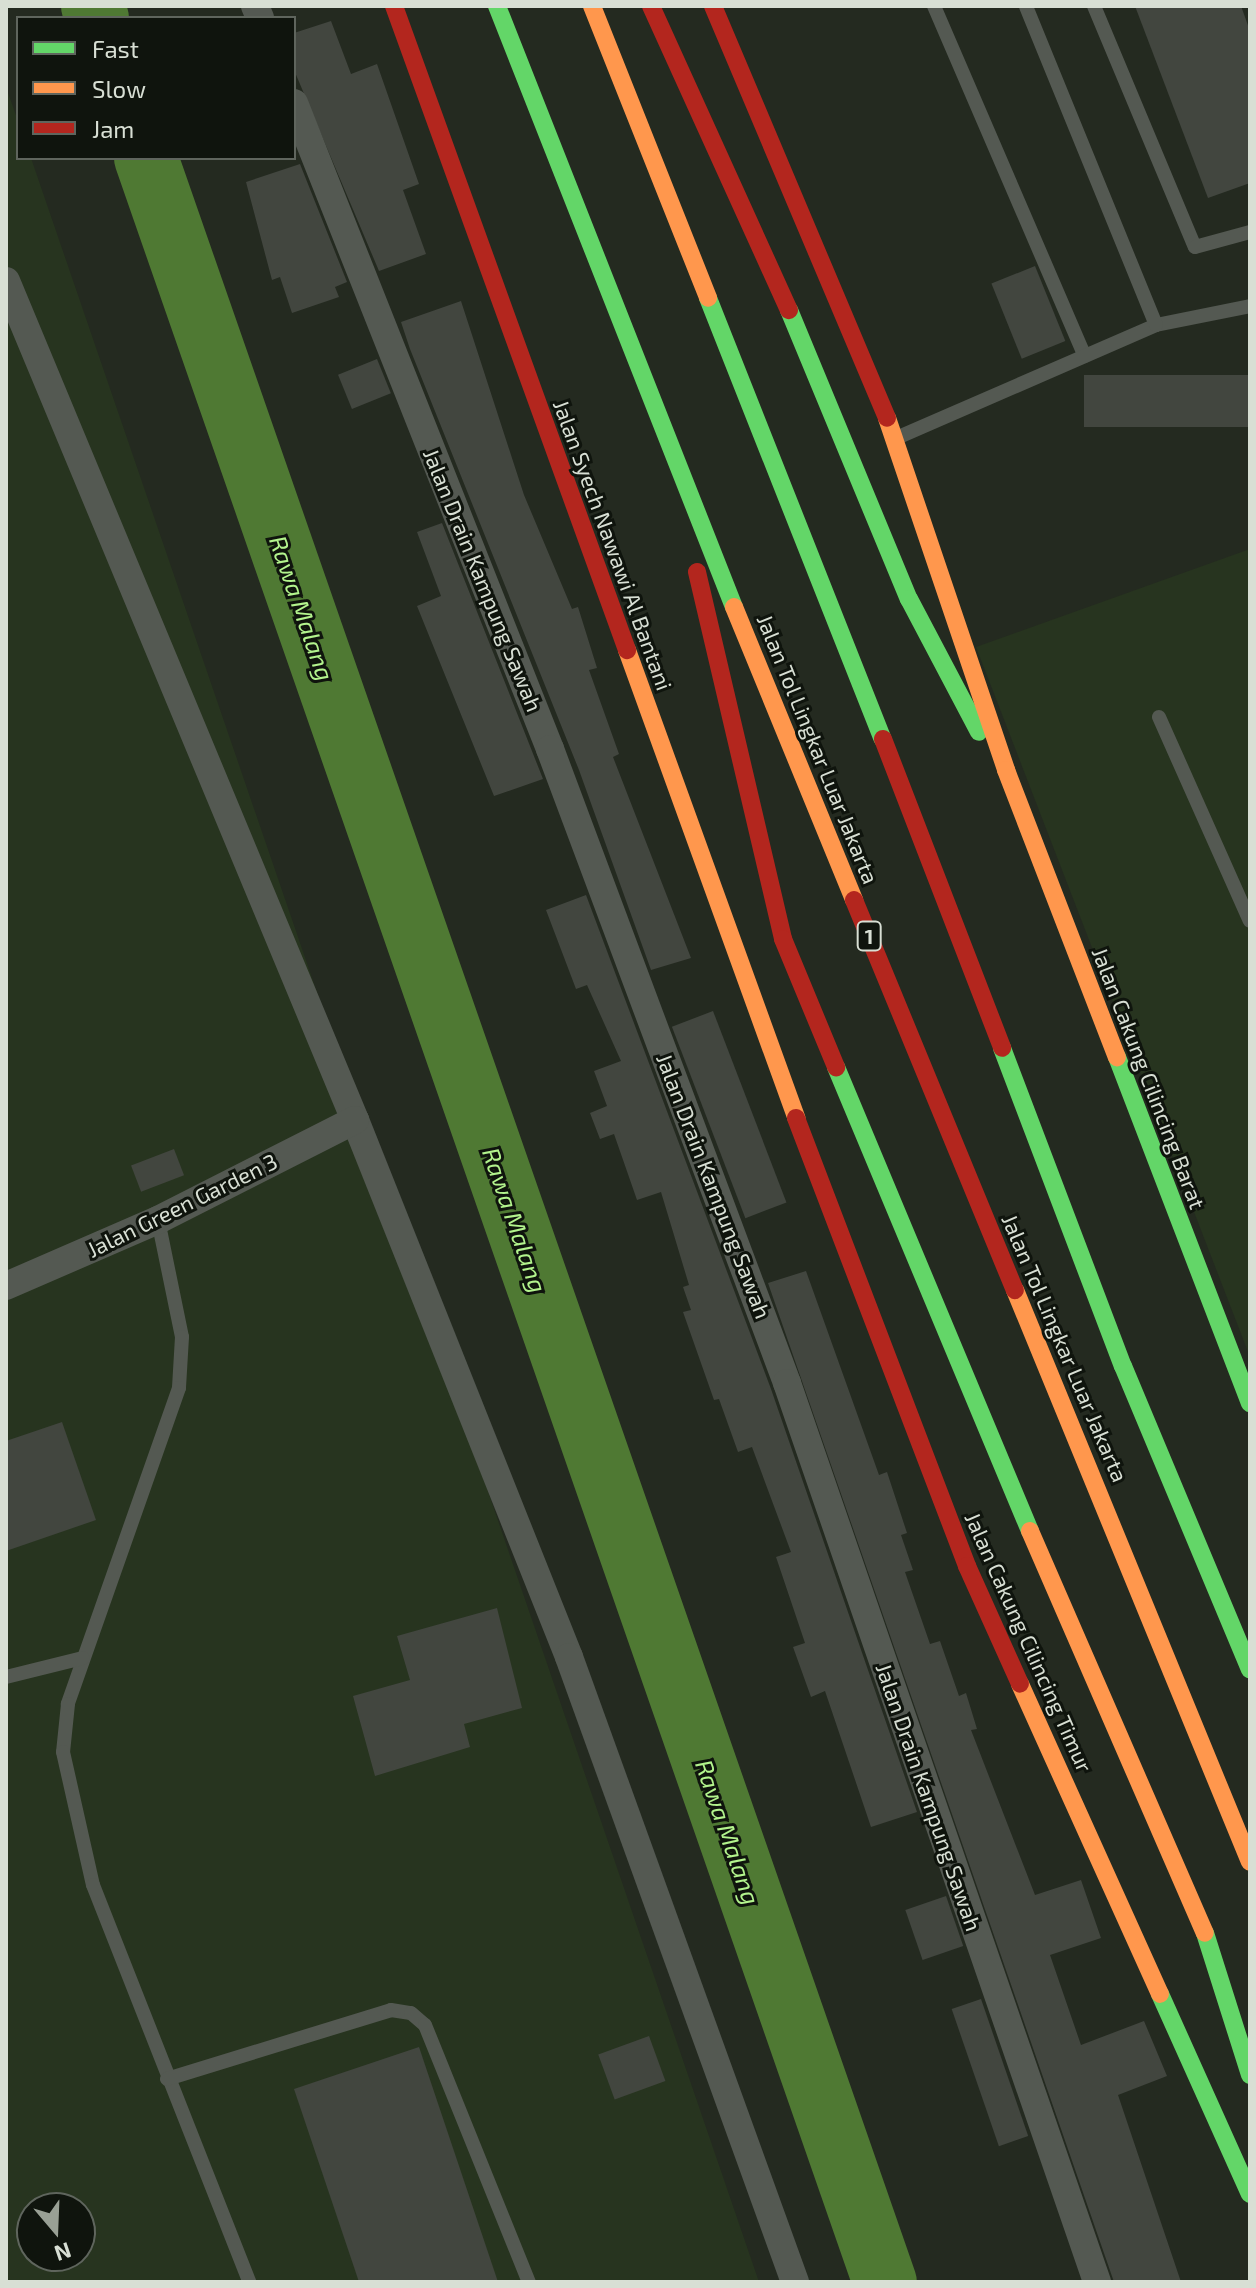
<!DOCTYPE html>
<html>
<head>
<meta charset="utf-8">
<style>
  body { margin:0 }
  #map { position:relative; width:1256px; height:2288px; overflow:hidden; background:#242a20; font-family:"Exo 2",sans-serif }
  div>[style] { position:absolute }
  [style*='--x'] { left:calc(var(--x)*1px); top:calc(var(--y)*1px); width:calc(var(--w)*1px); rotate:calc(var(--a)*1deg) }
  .built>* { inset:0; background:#27341f }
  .river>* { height:64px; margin:-32px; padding:0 32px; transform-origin:32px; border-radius:32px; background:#4f7933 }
  .building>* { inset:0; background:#42463f; transform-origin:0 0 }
  .lane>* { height:14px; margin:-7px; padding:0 7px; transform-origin:7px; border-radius:7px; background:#545952 }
  .street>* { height:28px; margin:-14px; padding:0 14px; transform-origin:14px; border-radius:14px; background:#545952 }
  .fast>* { height:18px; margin:-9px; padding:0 9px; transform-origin:9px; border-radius:9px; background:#63d668 }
  .slow>* { height:18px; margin:-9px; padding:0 9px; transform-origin:9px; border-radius:9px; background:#ff974d }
  .jam>* { height:18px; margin:-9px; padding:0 9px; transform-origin:9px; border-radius:9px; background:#b3261e }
  span { translate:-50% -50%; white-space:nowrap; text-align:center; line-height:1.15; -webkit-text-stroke:6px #0f140d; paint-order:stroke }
  .shield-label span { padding:2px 6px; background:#0f140d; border:2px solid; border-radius:6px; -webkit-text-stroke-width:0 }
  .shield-label { font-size:20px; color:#d8dfd4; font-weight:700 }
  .street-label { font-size:22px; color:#d8dfd4 }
  .water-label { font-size:24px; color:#b3f48d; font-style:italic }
  .frame { position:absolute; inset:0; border:8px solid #d8dfd4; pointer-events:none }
  .legend { position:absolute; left:16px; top:16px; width:280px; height:144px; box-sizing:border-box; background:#0f140d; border:2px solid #5f655d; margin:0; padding:10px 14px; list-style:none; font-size:24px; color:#d8dfd4 }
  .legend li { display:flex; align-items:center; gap:16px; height:40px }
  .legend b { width:40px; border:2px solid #5f655d }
  .north { position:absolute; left:16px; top:2192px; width:80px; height:80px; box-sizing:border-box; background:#0f140d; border:2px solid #5f655d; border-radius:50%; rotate:161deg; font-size:22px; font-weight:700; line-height:32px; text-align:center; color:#d8dfd4 }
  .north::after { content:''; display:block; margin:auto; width:28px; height:36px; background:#99a095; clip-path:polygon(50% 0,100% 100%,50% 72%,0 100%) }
</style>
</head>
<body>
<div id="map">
  <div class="built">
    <div style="clip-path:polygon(evenodd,6px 87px,18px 121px,18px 158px,31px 158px,759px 2282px,6px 2282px,6px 87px,32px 2208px,80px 2208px,80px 2256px,32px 2256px,32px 2208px)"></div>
    <div style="clip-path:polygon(1250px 549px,1250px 1357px,976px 647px)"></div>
  </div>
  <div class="river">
    <div style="--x:93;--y:6;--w:13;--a:72"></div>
    <div style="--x:146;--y:158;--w:2249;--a:70.82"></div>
  </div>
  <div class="building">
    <div style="clip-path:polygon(1135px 6px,1241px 6px,1250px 31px,1250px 183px,1208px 198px)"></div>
    <div style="clip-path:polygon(331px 21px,351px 74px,377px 64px,419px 184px,403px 190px,426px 254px,379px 271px,294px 70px,294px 33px)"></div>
    <div style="clip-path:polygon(300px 164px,347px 282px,335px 287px,339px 297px,292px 313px,280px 277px,272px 280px,246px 182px)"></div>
    <div style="left:1035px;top:266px;width:81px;height:47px;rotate:68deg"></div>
    <div style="clip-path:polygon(461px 301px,524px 495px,572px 609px,578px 607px,597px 668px,589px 670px,619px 754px,613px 757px,691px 958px,651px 970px,579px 770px,410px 349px,401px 322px)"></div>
    <div style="left:377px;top:359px;width:37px;height:42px;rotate:68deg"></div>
    <div style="left:1250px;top:375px;width:52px;height:166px;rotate:90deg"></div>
    <div style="clip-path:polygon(442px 523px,543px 779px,494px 796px,417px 606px,441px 596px,417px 532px)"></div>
    <div style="clip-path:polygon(586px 895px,771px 1389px,917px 1812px,871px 1827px,825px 1691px,811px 1697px,793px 1647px,805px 1643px,776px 1557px,791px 1552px,752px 1447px,738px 1452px,719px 1399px,714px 1400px,683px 1312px,691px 1310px,683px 1287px,689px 1285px,661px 1192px,637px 1200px,614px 1134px,600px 1139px,590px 1113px,607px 1106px,594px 1071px,621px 1061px,587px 985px,576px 989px,546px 910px)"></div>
    <div style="left:713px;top:1011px;width:205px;height:44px;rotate:69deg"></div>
    <div style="left:174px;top:1149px;width:28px;height:46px;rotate:69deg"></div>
    <div style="clip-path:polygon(806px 1271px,879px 1475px,887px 1472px,907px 1533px,901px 1535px,913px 1570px,905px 1572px,930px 1644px,940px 1641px,959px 1696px,966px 1693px,977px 1729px,971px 1730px,1035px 1895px,1081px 1880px,1101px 1938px,1050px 1955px,1081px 2045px,1144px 2021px,1167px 2076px,1118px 2095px,1181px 2282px,1114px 2282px,768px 1283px)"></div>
    <div style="clip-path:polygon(62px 1422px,96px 1520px,6px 1551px,6px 1441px)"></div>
    <div style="clip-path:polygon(497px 1608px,522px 1708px,464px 1724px,470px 1747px,375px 1776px,353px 1696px,410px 1680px,397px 1636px)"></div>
    <div style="left:946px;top:1896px;width:53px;height:43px;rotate:71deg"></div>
    <div style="left:981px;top:1999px;width:145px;height:31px;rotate:71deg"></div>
    <div style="left:649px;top:2036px;width:48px;height:54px;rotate:70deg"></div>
    <div style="clip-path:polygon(419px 2047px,498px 2282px,359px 2282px,294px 2089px)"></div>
  </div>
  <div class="lane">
    <div style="--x:934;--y:6;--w:381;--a:66.7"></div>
    <div style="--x:1094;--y:6;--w:261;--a:67.3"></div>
    <div style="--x:1195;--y:247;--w:57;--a:-15.3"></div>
    <div style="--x:1156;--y:325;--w:96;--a:-11.4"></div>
    <div style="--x:901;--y:436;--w:278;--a:-23.5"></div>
    <div style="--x:1156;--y:325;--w:344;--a:-112.2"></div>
    <div style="--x:1159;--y:717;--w:223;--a:66"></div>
    <div style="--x:158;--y:1220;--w:119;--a:78.4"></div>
    <div style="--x:182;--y:1337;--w:51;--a:93.4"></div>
    <div style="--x:179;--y:1388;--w:335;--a:109.4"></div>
    <div style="--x:68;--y:1704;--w:48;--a:95.9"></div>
    <div style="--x:63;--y:1752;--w:136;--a:77.3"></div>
    <div style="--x:93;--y:1885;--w:427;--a:68.5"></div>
    <div style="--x:6;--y:1677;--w:79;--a:-13.9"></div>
    <div style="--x:167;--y:2079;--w:234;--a:-17.1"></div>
    <div style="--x:391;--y:2010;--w:20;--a:9"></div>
    <div style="--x:411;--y:2013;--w:18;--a:41"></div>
    <div style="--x:425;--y:2025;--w:277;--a:68"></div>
  </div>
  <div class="street">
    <div style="--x:255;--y:6;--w:13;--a:67"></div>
    <div style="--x:294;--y:103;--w:695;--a:68.38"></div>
    <div style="--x:550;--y:749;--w:677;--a:69.5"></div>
    <div style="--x:787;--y:1383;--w:951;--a:70.97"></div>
    <div style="--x:6;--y:281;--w:909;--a:67.41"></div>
    <div style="--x:355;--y:1120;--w:578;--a:68.27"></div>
    <div style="--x:569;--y:1657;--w:665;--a:70.12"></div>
    <div style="--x:6;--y:1286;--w:166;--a:-23.5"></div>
    <div style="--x:158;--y:1220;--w:221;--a:-26.9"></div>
  </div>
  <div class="fast">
    <div style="--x:497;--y:6;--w:646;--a:68.48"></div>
    <div style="--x:708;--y:298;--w:474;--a:68.4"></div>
    <div style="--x:789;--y:310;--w:313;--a:67.5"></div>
    <div style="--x:909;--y:599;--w:150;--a:62.2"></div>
    <div style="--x:1002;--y:1048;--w:340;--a:69.2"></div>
    <div style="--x:1123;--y:1366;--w:329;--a:67.3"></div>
    <div style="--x:1117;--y:1057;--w:371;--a:69"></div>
    <div style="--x:836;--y:1067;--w:503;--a:67.31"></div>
    <div style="--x:1205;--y:1933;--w:149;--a:72.4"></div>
    <div style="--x:1160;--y:1994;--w:219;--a:65.8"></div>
  </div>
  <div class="slow">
    <div style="--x:592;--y:6;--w:314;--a:68.3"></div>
    <div style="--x:887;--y:418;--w:372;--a:71.3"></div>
    <div style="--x:1006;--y:770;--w:308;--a:68.9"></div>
    <div style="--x:734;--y:607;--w:317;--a:67.7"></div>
    <div style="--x:627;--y:650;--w:498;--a:70.1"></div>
    <div style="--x:1015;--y:1290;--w:618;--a:67.67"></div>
    <div style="--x:1030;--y:1531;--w:438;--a:66.5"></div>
    <div style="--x:1020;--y:1684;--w:340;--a:65.7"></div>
  </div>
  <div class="jam">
    <div style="--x:394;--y:6;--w:685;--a:70.11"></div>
    <div style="--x:651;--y:6;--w:334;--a:65.6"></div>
    <div style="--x:713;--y:6;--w:447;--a:67.1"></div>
    <div style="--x:697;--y:572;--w:377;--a:76.8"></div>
    <div style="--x:783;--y:939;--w:139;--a:67.5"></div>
    <div style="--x:883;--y:739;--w:331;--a:68.9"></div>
    <div style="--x:854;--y:900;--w:422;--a:67.6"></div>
    <div style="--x:796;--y:1118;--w:480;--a:69.1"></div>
    <div style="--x:967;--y:1566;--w:129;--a:65.8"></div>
  </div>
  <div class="shield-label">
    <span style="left:869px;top:936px">1</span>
  </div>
  <div class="street-label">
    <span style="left:613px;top:545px;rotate:70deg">Jalan Syech Nawawi Al Bantani</span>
    <span style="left:483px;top:580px;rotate:68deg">Jalan Drain Kampung Sawah</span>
    <span style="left:818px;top:749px;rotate:68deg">Jalan Tol Lingkar Luar Jakarta</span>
    <span style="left:1149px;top:1078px;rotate:69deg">Jalan Cakung Cilincing Barat</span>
    <span style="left:714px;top:1186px;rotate:69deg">Jalan Drain Kampung Sawah</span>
    <span style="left:182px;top:1205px;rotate:-26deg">Jalan Green Garden 3</span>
    <span style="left:1065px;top:1348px;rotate:67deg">Jalan Tol Lingkar Luar Jakarta</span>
    <span style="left:1029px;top:1642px;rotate:66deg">Jalan Cakung Cilincing Timur</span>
    <span style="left:929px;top:1797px;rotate:71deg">Jalan Drain Kampung Sawah</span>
  </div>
  <div class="water-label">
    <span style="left:302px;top:608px;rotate:71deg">Rawa Malang</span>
    <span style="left:515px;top:1220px;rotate:71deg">Rawa Malang</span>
    <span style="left:728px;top:1832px;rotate:71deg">Rawa Malang</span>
  </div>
  <div class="frame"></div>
  <ul class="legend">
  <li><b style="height:10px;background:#63d668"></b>Fast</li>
  <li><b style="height:10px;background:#ff974d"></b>Slow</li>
  <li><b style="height:10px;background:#b3261e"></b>Jam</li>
  </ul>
  <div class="north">N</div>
</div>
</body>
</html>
